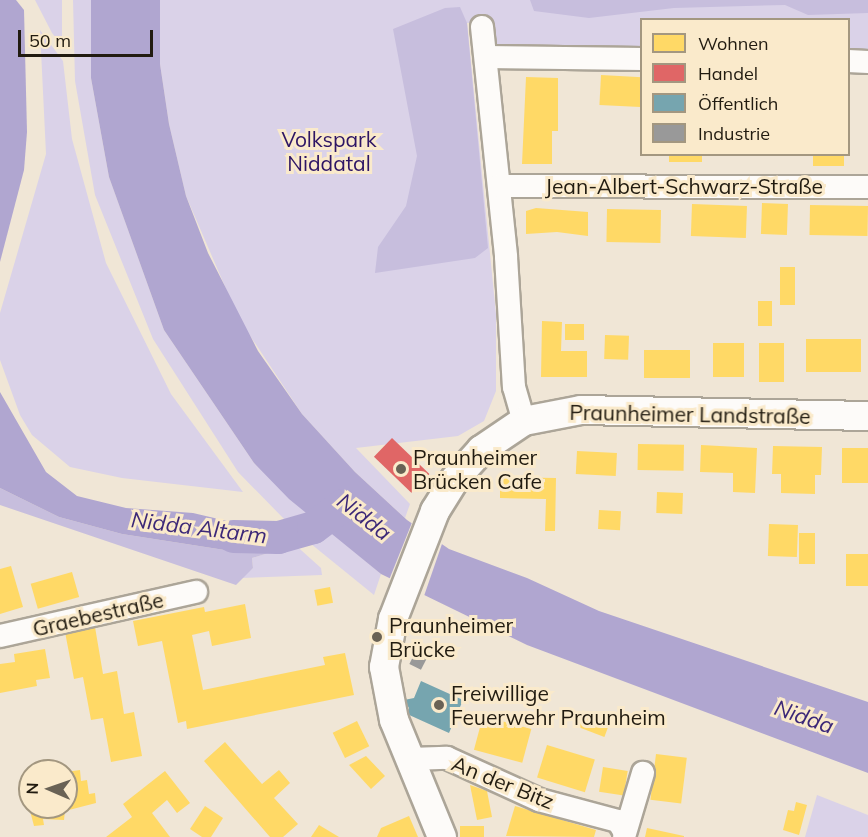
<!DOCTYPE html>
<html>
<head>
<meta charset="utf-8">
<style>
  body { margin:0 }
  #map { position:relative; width:868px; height:837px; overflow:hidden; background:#f0e6d6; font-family:Mulish,sans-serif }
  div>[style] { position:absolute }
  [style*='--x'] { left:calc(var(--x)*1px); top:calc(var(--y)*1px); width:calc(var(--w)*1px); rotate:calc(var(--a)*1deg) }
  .green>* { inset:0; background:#dad2e8 }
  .forest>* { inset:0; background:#c7bedd }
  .water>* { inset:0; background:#b0a6d0 }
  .pier>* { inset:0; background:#f0e6d6 }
  .homes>* { inset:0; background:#ffd966; transform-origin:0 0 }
  .shops>* { inset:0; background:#e06666; transform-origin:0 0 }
  .public>* { inset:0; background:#76a5af }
  .industry>* { inset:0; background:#999; transform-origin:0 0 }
  .river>* { height:33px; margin:-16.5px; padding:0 16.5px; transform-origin:16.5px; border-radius:16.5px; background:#b0a6d0 }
  .roads { filter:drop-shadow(2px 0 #aca598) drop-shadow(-2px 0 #aca598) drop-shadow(0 2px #aca598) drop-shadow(0 -2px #aca598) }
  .minor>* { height:22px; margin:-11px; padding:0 11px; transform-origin:11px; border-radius:11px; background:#fdfbf9 }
  .major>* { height:28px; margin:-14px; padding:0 14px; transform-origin:14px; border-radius:14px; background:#fdfbf9 }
  .dots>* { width:16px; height:16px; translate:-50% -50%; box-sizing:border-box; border:3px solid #faeacb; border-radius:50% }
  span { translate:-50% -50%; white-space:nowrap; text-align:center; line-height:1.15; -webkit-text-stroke:6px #faeacb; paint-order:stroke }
  .park-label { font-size:21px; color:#2d1565 }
  .street-label { font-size:21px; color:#211b10 }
  .poi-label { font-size:21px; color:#211b10 }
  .left { translate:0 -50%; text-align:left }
  .water-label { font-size:22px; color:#3c2878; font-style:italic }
  .legend { position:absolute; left:640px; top:18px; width:210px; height:138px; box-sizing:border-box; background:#faeacb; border:2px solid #a39780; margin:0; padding:8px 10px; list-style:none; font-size:18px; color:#211b10 }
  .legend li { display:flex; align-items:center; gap:12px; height:30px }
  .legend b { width:30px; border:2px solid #a39780 }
  .north { position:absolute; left:18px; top:759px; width:60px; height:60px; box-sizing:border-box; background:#faeacb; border:2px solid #a39780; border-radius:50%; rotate:272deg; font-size:16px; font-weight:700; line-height:24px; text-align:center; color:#211b10 }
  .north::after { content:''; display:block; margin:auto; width:21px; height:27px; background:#696255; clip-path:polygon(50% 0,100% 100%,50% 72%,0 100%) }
  .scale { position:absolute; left:18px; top:30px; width:135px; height:27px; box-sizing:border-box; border:3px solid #211b10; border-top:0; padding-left:8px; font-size:18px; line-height:21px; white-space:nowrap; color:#211b10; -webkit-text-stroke:4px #faeacb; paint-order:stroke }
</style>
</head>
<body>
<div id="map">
  <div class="green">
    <div style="clip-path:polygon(35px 0,62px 0,62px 46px,52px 33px)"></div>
    <div style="clip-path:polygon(73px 0,91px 0,91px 78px,109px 177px,164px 330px,254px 463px,312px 517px,286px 521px,238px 472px,153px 339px,95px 195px,75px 81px)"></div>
    <div style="clip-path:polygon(160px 0,868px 0,868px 57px,849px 56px,848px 20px,642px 20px,641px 52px,496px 47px,486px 22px,467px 23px,496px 314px,496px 391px,484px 421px,458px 436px,356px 448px,410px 504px,405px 518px,355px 472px,302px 414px,239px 319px,186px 196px,169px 124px,160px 64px)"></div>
    <div style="clip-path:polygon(40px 30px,63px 61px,72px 139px,106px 263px,171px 394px,243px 492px,122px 478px,70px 467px,32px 435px,20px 415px,0 360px,0 313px,46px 154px)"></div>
    <div style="clip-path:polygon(325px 527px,381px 574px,374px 595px,300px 535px)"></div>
    <div style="clip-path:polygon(282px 533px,321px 568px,322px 575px,240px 578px,253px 568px,252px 558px,278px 550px)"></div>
    <div style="clip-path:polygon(817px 795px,868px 815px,868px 837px,805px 837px)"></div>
  </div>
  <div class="forest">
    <div style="clip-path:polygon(530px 0,868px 0,868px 13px,808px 15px,785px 5px,674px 8px,589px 18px,534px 11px)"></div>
    <div style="clip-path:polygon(460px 7px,467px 23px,488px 248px,475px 258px,375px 273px,378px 247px,406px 206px,417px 156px,393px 29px,445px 8px)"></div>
    <div style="clip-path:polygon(0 488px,59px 517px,122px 534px,231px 551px,278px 550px,252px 558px,253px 568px,236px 585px,0 505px)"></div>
  </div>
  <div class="water">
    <div style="clip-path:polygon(0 0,16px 0,24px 10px,27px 132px,24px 170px,0 262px)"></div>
    <div style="clip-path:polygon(91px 0,160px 0,160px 64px,169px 124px,186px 196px,208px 253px,258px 351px,302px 414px,355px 472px,407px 520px,449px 549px,527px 578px,599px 611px,868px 702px,868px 773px,527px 645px,381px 574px,289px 499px,254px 463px,164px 330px,109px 177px,91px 78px)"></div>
    <div style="clip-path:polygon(0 392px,46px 472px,77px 496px,126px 508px,193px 513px,244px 525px,278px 537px,275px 549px,231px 551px,122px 534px,59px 517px,0 488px)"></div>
  </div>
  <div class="pier">
    <div style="clip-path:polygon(413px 520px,443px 541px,424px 596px,389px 580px)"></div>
  </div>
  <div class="homes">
    <div style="left:601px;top:75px;width:41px;height:30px;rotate:3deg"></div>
    <div style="clip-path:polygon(526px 77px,558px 78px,558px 131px,552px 131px,552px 164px,522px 164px)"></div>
    <div style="left:669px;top:154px;width:33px;height:8px"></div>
    <div style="left:813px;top:154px;width:31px;height:12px"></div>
    <div style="left:762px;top:203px;width:26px;height:31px;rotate:2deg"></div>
    <div style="left:692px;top:204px;width:55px;height:32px;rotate:2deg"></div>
    <div style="left:810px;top:205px;width:58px;height:30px;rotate:1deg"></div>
    <div style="clip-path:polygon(536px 208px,588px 212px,588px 236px,557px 232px,526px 234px,526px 211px)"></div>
    <div style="left:607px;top:209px;width:54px;height:33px;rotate:1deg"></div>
    <div style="left:780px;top:267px;width:15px;height:38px"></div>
    <div style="left:758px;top:301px;width:14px;height:25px"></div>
    <div style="clip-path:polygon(542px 321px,562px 322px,561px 351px,587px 351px,587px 377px,541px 377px)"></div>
    <div style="left:565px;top:324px;width:19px;height:16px"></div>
    <div style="left:605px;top:335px;width:24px;height:24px;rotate:2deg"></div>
    <div style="left:806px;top:339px;width:55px;height:33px"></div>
    <div style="left:713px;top:343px;width:31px;height:34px"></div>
    <div style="left:759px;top:343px;width:25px;height:39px"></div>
    <div style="left:644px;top:350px;width:46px;height:28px"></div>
    <div style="left:638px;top:444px;width:46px;height:26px;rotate:1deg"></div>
    <div style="clip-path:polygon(701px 445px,757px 448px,755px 493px,733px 492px,733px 473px,700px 472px)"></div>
    <div style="clip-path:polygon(773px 446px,822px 447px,821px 475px,815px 475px,815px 494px,781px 493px,781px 474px,772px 474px)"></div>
    <div style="left:842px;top:448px;width:26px;height:35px"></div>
    <div style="left:577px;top:451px;width:40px;height:23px;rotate:3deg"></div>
    <div style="clip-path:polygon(500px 477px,556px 478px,555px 531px,545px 531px,546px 499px,500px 498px)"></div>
    <div style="left:657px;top:492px;width:26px;height:21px;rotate:2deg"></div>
    <div style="left:599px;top:510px;width:22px;height:19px;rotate:3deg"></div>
    <div style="left:769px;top:524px;width:29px;height:32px;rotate:2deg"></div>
    <div style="left:799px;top:533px;width:16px;height:31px"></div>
    <div style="left:846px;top:554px;width:22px;height:32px"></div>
    <div style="clip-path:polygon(11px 566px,23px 607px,0 614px,0 569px)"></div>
    <div style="left:72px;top:572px;width:26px;height:43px;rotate:74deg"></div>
    <div style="left:330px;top:587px;width:16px;height:16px;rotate:79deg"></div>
    <div style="clip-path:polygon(245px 604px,251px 638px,212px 646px,209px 631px,192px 635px,203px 690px,325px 665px,323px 657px,345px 653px,354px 695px,187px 729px,186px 721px,178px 723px,162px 641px,138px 646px,133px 621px,204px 607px,205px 612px)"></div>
    <div style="clip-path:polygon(95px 627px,103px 674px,117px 671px,124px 714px,134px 712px,142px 756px,111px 762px,103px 718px,91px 720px,83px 677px,74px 679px,65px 632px)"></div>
    <div style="clip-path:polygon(45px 649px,50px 678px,36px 680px,37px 686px,0 693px,0 664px,15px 662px,14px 654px)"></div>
    <div style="left:581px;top:714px;width:30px;height:13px;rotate:21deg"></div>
    <div style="left:483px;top:716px;width:50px;height:35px;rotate:15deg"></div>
    <div style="left:357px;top:721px;width:28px;height:27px;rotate:64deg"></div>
    <div style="clip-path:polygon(225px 742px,262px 784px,279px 770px,290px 783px,274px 798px,298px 824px,283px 837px,270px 837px,204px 761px)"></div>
    <div style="left:547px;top:745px;width:50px;height:34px;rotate:17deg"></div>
    <div style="left:656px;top:754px;width:31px;height:46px;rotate:7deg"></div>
    <div style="clip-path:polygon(366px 756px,385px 776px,371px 789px,349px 765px)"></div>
    <div style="left:603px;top:767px;width:25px;height:25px;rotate:9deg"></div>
    <div style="clip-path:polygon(80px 770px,81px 781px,87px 780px,89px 794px,95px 793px,96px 803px,65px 811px,64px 820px,43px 819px,44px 825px,34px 826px,29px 807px,66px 807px,66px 772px)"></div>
    <div style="clip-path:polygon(165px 771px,190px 803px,177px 813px,167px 800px,152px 813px,170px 837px,106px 837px,132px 817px,123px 804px)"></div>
    <div style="clip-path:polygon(470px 785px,487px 791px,492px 817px,477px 820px)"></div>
    <div style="clip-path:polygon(796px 802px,807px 805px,799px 835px,783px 830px,788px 810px,794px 811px)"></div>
    <div style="clip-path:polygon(205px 806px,223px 818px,211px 837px,202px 837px,190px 829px)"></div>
    <div style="clip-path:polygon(515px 806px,596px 830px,594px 837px,506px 836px)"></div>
    <div style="clip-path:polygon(409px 816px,418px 837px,377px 837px,381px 828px)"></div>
    <div style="clip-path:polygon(319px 825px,339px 837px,311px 837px)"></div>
    <div style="left:484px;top:826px;width:11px;height:24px;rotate:90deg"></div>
    <div style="clip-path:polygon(647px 828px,684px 836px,684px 837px,645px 837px)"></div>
  </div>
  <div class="shops">
    <div style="left:392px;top:438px;width:52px;height:26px;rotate:44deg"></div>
  </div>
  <div class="public">
    <div style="clip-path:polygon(421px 681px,463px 700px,449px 733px,407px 714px,409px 708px,404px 700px,414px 698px)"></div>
  </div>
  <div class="industry">
    <div style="left:418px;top:647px;width:13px;height:19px;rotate:27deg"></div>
  </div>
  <div class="river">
    <div style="--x:233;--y:536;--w:45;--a:1.3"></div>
    <div style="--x:278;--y:537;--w:36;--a:-16"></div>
    <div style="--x:313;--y:527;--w:36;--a:-37"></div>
  </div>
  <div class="roads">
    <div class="minor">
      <div style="--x:482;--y:27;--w:231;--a:84"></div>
      <div style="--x:506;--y:257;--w:130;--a:86.5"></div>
      <div style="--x:514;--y:387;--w:35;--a:74"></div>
      <div style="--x:486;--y:57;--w:156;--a:0.7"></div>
      <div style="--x:848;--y:61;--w:20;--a:3"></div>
      <div style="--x:499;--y:186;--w:369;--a:0.2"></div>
      <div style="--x:0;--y:636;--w:201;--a:-12.7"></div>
      <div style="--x:410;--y:759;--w:37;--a:-2"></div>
      <div style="--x:447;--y:758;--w:101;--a:24.5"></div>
      <div style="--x:539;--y:800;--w:82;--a:14.9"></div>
      <div style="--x:618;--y:821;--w:12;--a:59"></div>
      <div style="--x:624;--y:837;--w:67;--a:-73.5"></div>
    </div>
    <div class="major">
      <div style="--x:442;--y:837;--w:126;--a:-112.3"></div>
      <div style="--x:394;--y:720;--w:54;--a:-100.7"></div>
      <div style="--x:384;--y:667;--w:49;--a:-79.4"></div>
      <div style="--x:393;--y:619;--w:116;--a:-68.7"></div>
      <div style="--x:435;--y:511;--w:38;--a:-58"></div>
      <div style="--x:455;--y:479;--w:39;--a:-48"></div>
      <div style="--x:481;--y:450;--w:52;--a:-34"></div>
      <div style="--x:524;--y:421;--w:58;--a:-10.9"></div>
      <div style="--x:581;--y:410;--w:287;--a:1.2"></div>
    </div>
  </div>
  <div class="dots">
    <div style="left:401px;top:469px;background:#696255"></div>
    <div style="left:377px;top:637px;background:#696255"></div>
    <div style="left:439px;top:705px;background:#696255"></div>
  </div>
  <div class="park-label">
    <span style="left:329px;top:151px">Volkspark<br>Niddatal</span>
  </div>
  <div class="street-label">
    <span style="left:684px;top:186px">Jean-Albert-Schwarz-Straße</span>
    <span style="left:690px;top:414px;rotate:1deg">Praunheimer Landstraße</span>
    <span style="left:98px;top:614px;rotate:-13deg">Graebestraße</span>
    <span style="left:503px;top:782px;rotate:22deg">An der Bitz</span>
  </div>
  <div class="poi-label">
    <span class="left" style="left:413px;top:469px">Praunheimer<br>Brücken Cafe</span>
    <span class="left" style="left:389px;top:637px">Praunheimer<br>Brücke</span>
    <span class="left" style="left:451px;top:705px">Freiwillige<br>Feuerwehr Praunheim</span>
  </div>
  <div class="water-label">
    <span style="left:364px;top:517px;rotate:38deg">Nidda</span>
    <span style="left:199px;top:528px;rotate:7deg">Nidda Altarm</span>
    <span style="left:804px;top:717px;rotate:19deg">Nidda</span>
  </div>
  <ul class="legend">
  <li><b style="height:16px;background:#ffd966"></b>Wohnen</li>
  <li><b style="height:16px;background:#e06666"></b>Handel</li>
  <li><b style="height:16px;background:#76a5af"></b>Öffentlich</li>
  <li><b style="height:16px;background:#999"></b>Industrie</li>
  </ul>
  <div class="north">N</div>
  <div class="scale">50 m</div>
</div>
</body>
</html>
